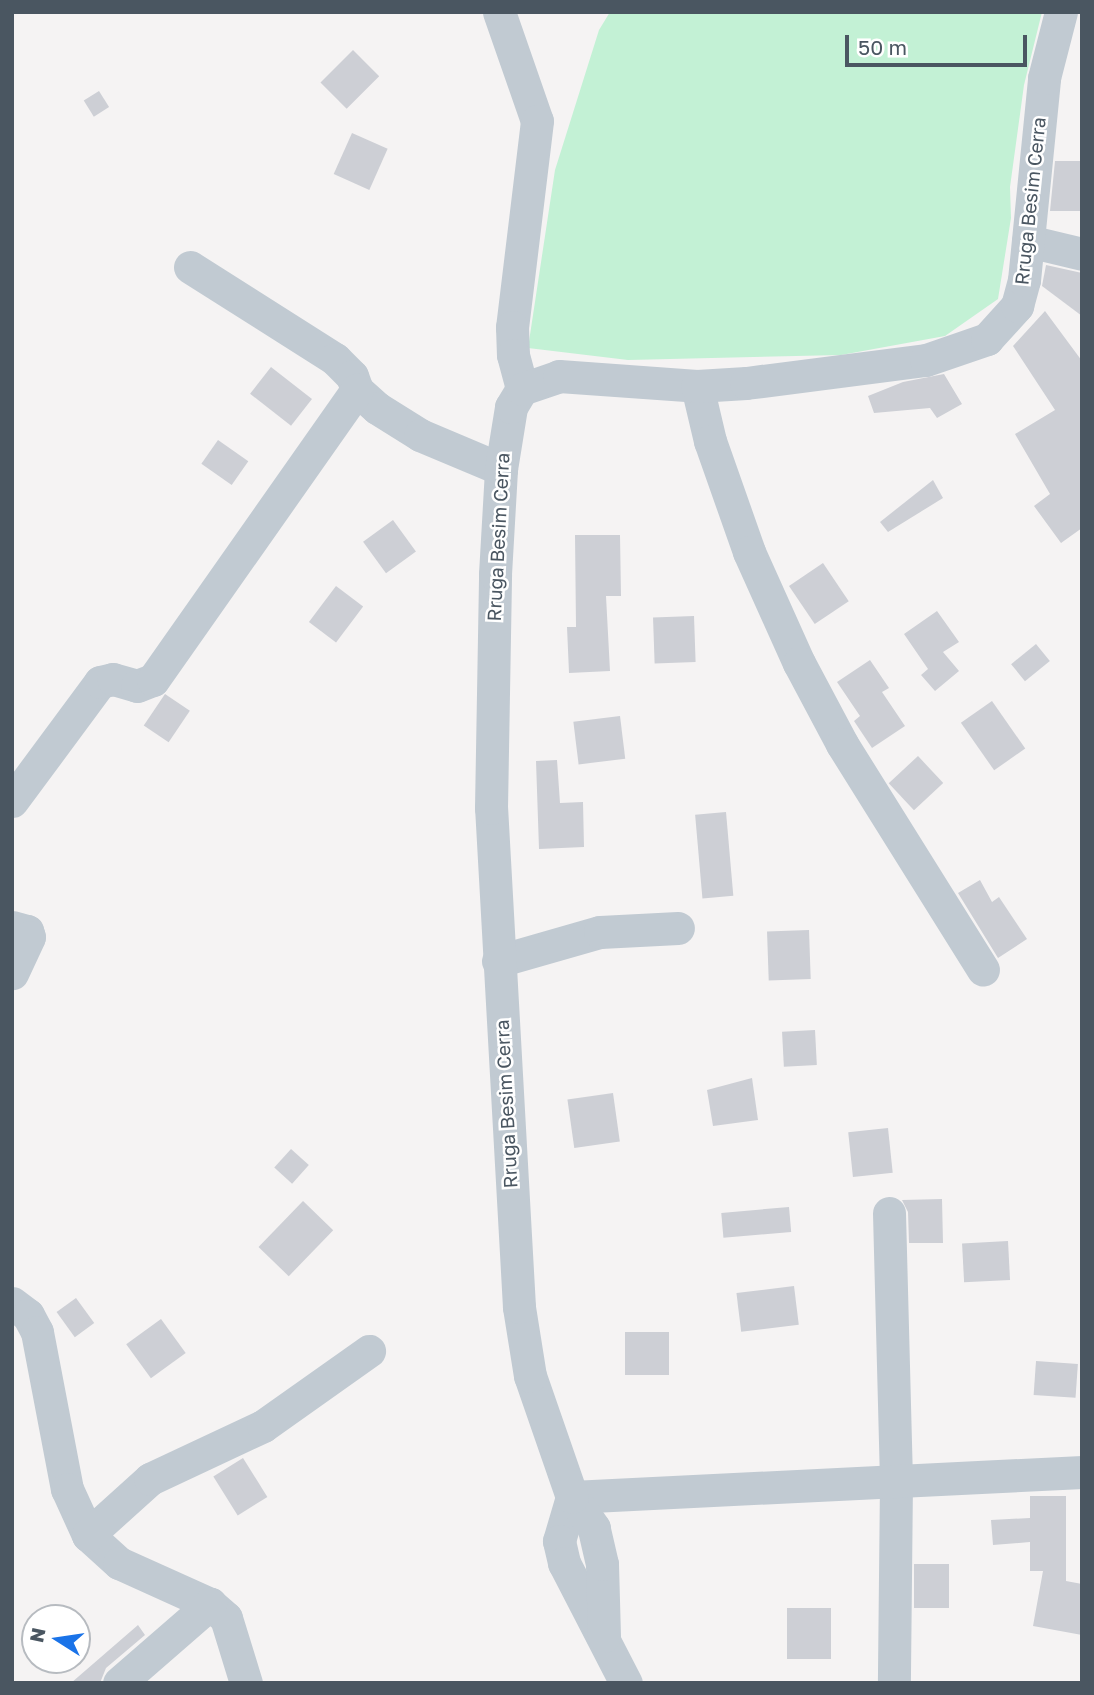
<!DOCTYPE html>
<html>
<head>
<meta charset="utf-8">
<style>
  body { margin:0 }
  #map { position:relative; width:1094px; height:1695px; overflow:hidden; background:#f5f3f3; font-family:"Golos Text",sans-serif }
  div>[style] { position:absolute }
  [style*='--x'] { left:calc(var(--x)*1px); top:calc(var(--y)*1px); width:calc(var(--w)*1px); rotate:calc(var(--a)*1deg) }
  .green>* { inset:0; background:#c3f1d5 }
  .building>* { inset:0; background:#cdcfd5; transform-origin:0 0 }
  .minor>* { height:33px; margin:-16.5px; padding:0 16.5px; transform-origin:16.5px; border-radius:16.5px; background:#c1cad2 }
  span { translate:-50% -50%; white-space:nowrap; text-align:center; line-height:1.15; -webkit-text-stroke:5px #fff; paint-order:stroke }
  .street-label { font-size:19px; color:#4a5661 }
  .frame { position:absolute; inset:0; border:14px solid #4a5661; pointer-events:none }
  .north { position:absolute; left:21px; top:1604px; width:70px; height:70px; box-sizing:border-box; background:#fff; border:2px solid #b7bbc0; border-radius:50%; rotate:282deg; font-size:19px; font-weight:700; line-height:28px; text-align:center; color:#4a5661 }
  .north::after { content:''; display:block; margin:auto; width:24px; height:32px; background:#1a73e8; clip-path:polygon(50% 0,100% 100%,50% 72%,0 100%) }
  .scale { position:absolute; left:845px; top:35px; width:182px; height:32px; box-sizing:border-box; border:4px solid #4a5661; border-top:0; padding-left:9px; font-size:21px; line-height:24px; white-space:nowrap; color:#4a5661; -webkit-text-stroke:5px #fff; paint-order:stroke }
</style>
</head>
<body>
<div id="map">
  <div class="green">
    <div style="clip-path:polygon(610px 12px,1042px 12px,1024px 85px,1010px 187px,1011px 218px,998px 299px,945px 336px,841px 355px,628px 360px,528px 348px,555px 170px,599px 30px)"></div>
  </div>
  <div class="building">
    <div style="left:353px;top:50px;width:37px;height:46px;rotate:45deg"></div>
    <div style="left:99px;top:91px;width:19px;height:18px;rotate:58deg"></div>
    <div style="left:352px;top:133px;width:39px;height:45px;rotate:24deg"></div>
    <div style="clip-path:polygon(1055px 161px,1082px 161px,1082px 211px,1050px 211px)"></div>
    <div style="clip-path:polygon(1046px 265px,1082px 273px,1082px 316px,1042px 286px)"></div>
    <div style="clip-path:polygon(1045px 311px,1082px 361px,1082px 528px,1061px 543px,1034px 506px,1050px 494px,1015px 434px,1055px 410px,1013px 346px)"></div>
    <div style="left:271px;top:367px;width:52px;height:34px;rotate:38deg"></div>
    <div style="clip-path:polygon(944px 374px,962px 404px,937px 418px,930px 408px,874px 413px,868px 396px,903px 382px)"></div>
    <div style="left:218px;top:440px;width:37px;height:29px;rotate:35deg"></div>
    <div style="clip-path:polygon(933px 480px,943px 498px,888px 532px,880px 522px)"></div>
    <div style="left:393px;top:520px;width:39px;height:37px;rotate:54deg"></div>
    <div style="clip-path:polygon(575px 535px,620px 535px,621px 596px,606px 596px,610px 671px,569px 673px,567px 627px,576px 627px)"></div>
    <div style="left:823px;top:563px;width:46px;height:41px;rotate:56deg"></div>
    <div style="left:336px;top:586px;width:34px;height:45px;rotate:37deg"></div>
    <div style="clip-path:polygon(937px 611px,959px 642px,943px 652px,959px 671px,935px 691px,921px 675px,928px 669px,904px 634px)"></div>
    <div style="left:694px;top:616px;width:46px;height:41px;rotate:88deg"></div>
    <div style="left:1036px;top:644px;width:22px;height:32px;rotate:51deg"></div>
    <div style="clip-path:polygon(870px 660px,889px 688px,882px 692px,905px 726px,872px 748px,854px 721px,860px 716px,837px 682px)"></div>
    <div style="left:165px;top:694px;width:30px;height:38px;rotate:34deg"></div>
    <div style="left:992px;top:701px;width:58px;height:38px;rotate:55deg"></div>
    <div style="left:620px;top:716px;width:43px;height:47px;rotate:83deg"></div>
    <div style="left:918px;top:756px;width:37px;height:40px;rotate:47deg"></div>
    <div style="clip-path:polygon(557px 760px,560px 803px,583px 802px,584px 847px,539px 849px,536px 761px)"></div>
    <div style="left:726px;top:812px;width:84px;height:31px;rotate:85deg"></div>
    <div style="clip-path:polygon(980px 880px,992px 902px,999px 897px,1027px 939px,998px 958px,958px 893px)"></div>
    <div style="left:809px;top:930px;width:49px;height:42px;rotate:88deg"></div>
    <div style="left:815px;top:1030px;width:35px;height:33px;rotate:87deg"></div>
    <div style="clip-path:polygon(752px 1078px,758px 1120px,713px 1126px,707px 1090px)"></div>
    <div style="left:613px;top:1093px;width:49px;height:46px;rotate:82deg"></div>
    <div style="left:888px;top:1128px;width:45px;height:40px;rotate:84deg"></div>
    <div style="left:291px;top:1149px;width:24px;height:25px;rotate:42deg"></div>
    <div style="clip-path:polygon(942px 1199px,943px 1243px,909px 1243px,908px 1212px,902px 1200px)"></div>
    <div style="left:303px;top:1201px;width:42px;height:64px;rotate:44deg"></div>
    <div style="left:789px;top:1207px;width:25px;height:68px;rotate:85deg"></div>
    <div style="left:1008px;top:1241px;width:39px;height:46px;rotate:87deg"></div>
    <div style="left:794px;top:1286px;width:39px;height:58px;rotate:83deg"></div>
    <div style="left:76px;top:1298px;width:31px;height:24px;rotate:54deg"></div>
    <div style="left:161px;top:1319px;width:42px;height:43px;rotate:54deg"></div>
    <div style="left:625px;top:1332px;width:44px;height:43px"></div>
    <div style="left:1036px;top:1361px;width:42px;height:34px;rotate:4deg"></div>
    <div style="left:243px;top:1458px;width:46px;height:35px;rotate:58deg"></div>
    <div style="clip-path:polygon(1030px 1496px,1066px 1496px,1066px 1581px,1082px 1584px,1082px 1635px,1033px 1626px,1043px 1571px,1030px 1571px,1030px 1542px,993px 1545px,991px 1520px,1030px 1518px)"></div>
    <div style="left:914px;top:1564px;width:35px;height:44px"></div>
    <div style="left:787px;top:1608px;width:44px;height:51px"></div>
    <div style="clip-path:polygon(138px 1625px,145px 1635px,106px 1668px,100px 1683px,71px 1683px)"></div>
  </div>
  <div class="minor">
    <div style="--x:499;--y:12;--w:115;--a:70.8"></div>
    <div style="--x:537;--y:121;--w:208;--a:96.9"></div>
    <div style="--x:512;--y:327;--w:28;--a:88"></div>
    <div style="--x:513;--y:355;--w:35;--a:75"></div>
    <div style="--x:1028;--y:241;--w:56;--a:13.5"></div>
    <div style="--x:190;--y:267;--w:172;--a:32.4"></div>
    <div style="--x:335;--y:359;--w:24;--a:45"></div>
    <div style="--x:352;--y:376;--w:15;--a:70"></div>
    <div style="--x:357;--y:390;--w:27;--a:42"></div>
    <div style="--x:377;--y:408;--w:51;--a:32.1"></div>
    <div style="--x:420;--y:435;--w:88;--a:22.8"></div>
    <div style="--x:697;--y:386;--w:57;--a:76.7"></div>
    <div style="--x:710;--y:441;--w:118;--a:70.6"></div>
    <div style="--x:749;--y:552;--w:122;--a:65.8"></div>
    <div style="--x:799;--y:663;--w:92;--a:62"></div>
    <div style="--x:842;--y:744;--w:266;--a:58"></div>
    <div style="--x:12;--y:801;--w:148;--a:-53.5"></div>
    <div style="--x:100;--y:682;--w:13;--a:-13"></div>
    <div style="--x:113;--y:679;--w:25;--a:16"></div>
    <div style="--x:137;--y:686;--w:17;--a:-21"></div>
    <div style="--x:153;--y:680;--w:355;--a:-54.9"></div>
    <div style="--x:12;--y:927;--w:16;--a:15"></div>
    <div style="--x:27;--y:931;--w:6;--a:72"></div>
    <div style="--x:29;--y:937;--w:40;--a:115"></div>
    <div style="--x:498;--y:961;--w:106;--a:-15.9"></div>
    <div style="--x:600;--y:932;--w:78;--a:-2.9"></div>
    <div style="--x:889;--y:1213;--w:268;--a:88.5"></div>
    <div style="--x:896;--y:1481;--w:202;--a:90.6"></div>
    <div style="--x:12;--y:1303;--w:20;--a:37"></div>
    <div style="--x:28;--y:1315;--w:19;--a:62"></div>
    <div style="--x:37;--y:1332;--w:160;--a:79.2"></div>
    <div style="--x:67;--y:1489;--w:51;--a:65.5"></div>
    <div style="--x:88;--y:1535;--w:42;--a:42.1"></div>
    <div style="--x:119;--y:1563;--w:100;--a:24.3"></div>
    <div style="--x:210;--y:1604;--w:21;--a:41"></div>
    <div style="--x:226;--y:1618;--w:68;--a:72.9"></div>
    <div style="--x:572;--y:1497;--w:511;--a:-2.81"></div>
    <div style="--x:572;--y:1497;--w:46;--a:106.5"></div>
    <div style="--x:559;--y:1541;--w:23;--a:77"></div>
    <div style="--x:564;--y:1563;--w:135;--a:62.7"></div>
    <div style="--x:88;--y:1535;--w:84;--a:-42.1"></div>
    <div style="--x:150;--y:1479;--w:125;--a:-25.1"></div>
    <div style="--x:263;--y:1426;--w:130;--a:-35.3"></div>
    <div style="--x:604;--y:1636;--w:72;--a:-91.6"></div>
    <div style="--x:602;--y:1564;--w:37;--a:-103"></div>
    <div style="--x:594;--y:1528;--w:38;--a:-125"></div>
    <div style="--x:572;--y:1497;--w:128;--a:-109.1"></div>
    <div style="--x:530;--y:1376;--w:70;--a:-99.1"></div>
    <div style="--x:519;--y:1307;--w:500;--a:-93.2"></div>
    <div style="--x:491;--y:808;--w:234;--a:-89"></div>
    <div style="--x:495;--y:574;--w:105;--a:-86.7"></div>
    <div style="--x:501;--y:469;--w:63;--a:-80.8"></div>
    <div style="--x:511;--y:407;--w:21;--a:-59"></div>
    <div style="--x:522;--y:389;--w:39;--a:-19"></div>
    <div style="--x:559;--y:376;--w:138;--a:4.1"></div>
    <div style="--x:697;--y:386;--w:49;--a:-3.5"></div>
    <div style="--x:746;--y:383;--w:181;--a:-7.3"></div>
    <div style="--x:926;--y:360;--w:65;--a:-19"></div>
    <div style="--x:987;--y:339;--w:45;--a:-47.7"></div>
    <div style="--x:1017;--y:306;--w:27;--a:-75"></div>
    <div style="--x:1024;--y:280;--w:203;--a:-84.3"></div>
    <div style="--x:1044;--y:78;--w:68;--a:-75.6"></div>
    <div style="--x:119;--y:1683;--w:121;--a:-41"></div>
  </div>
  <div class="street-label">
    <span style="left:1030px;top:201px;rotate:-84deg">Rruga Besim Cerra</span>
    <span style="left:498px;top:537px;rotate:-87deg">Rruga Besim Cerra</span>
    <span style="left:506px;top:1104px;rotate:-93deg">Rruga Besim Cerra</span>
  </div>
  <div class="frame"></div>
  <div class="north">N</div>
  <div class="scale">50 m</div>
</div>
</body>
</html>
